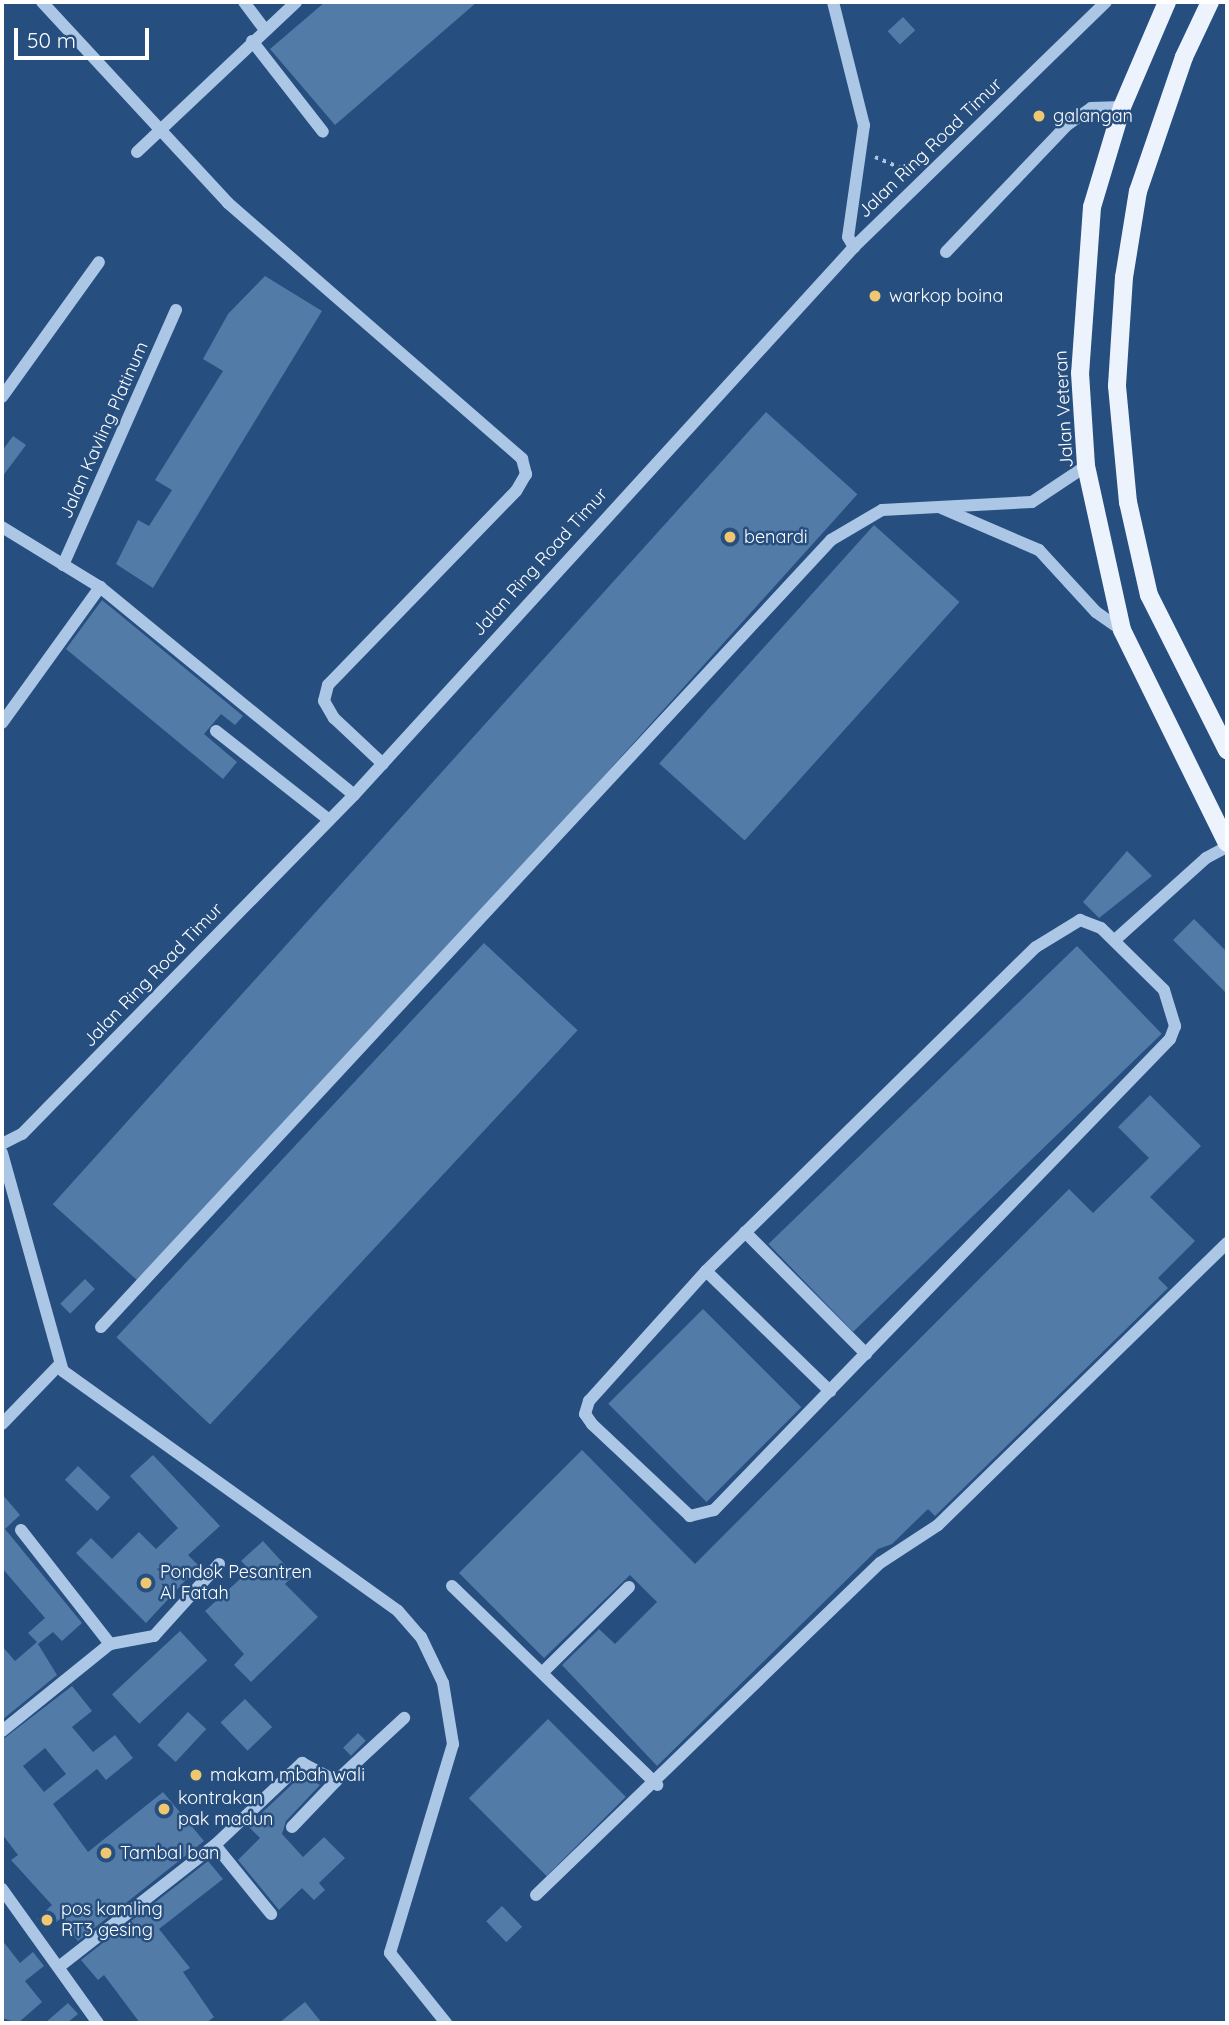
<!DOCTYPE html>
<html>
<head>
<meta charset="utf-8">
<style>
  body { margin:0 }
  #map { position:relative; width:1229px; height:2025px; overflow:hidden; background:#264e7e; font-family:Quicksand,sans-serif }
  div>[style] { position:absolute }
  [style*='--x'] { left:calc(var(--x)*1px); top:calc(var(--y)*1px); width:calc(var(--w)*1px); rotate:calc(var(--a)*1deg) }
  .building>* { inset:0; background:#527ba8; transform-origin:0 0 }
  .path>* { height:3.5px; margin-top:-1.75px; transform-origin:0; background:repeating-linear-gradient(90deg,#abc7e5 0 3.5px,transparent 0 8.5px) }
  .minor>* { height:12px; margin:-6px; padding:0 6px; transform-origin:6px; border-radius:6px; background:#abc7e5 }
  .major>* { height:18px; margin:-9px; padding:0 9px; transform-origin:9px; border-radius:9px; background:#ecf3fd }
  .dots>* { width:19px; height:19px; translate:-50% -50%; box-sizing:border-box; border:4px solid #264e7e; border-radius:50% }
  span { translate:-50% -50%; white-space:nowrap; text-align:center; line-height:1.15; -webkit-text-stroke:5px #264e7e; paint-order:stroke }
  .poi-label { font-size:18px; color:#fff }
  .left { translate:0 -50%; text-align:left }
  .street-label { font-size:18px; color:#fff }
  .frame { position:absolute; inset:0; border:4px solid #fff; pointer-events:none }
  .scale { position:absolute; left:14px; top:28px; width:135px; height:32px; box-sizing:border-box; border:4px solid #fff; border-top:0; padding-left:9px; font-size:21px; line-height:24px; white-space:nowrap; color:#fff; -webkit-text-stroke:5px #264e7e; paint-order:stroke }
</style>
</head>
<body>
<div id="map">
  <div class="building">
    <div style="clip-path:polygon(325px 2px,477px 2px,335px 125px,270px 49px)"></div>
    <div style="left:903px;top:17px;width:18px;height:21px;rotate:47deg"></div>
    <div style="clip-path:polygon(265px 276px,322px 311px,153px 588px,116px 564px,138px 520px,149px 526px,172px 490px,155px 480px,223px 371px,203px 359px,228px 314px)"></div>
    <div style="left:766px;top:412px;width:123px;height:1066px;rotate:42deg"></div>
    <div style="clip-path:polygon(13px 436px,26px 445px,2px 477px,2px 451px)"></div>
    <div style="left:874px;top:525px;width:115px;height:321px;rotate:42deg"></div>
    <div style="clip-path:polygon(102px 600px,243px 716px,235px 725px,221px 714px,204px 734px,237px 762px,223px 779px,66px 649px)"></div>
    <div style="clip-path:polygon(1127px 851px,1152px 876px,1099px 918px,1083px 902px)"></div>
    <div style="clip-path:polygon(1194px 919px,1227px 952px,1227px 994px,1173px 940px)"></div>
    <div style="left:484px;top:943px;width:128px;height:539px;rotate:43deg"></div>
    <div style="left:1077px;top:946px;width:122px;height:429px;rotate:46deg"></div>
    <div style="clip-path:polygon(1150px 1095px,1201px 1146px,1150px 1197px,1195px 1241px,1158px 1278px,1168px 1288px,935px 1516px,928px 1509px,892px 1544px,878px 1549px,657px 1766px,562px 1665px,599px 1629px,615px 1644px,657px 1602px,630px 1575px,544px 1658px,459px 1573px,582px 1450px,695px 1564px,1069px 1189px,1093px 1213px,1149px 1158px,1118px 1127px)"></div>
    <div style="left:85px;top:1279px;width:14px;height:35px;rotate:45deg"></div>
    <div style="left:703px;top:1309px;width:139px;height:134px;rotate:45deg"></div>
    <div style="clip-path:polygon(153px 1455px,220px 1526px,188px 1555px,199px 1566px,146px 1623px,76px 1553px,91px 1538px,112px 1559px,139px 1532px,156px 1549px,178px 1528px,130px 1476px)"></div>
    <div style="left:78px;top:1466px;width:45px;height:19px;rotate:44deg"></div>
    <div style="clip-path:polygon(2px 1494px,20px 1515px,5px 1529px,82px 1623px,62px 1641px,53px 1632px,38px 1644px,57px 1675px,2px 1720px,2px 1646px,15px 1661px,37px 1642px,28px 1633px,45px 1618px,2px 1568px)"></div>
    <div style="clip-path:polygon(263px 1541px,294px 1575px,285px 1584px,318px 1617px,251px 1682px,234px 1665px,244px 1654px,205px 1611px,250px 1570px,241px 1561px)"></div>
    <div style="left:180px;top:1631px;width:40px;height:93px;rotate:47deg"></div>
    <div style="clip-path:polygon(evenodd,72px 1686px,92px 1711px,72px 1727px,93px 1752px,115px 1735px,133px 1758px,106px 1780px,97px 1769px,53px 1804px,88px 1852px,163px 1792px,204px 1841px,78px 1941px,60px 1919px,46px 1930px,37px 1919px,52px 1905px,11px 1860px,18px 1855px,2px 1834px,2px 1740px,72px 1686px,45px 1748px,66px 1774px,44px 1792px,23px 1766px,45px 1748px)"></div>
    <div style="left:245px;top:1699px;width:39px;height:34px;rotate:46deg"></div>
    <div style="left:188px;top:1712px;width:25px;height:45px;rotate:43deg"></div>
    <div style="left:548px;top:1719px;width:110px;height:112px;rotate:45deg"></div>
    <div style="left:358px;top:1733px;width:11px;height:21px;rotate:45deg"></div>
    <div style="clip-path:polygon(303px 1774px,320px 1785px,286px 1821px,282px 1834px,303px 1857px,324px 1837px,345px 1858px,319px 1883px,325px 1890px,314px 1900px,302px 1888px,279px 1910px,238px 1860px,260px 1838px,248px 1826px)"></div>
    <div style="clip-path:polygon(208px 1861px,223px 1879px,159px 1929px,190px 1968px,183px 1972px,214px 2017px,206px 2023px,140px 2023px,104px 1975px,98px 1980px,81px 1960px)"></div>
    <div style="left:502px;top:1906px;width:29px;height:22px;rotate:46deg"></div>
    <div style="clip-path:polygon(2px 1940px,20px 1963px,33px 1952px,44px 1966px,25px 1981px,42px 2002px,18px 2023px,2px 2018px)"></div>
    <div style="clip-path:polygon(305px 2002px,322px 2023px,279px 2023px)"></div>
    <div style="clip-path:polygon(68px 2003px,78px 2014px,67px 2023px,45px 2023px)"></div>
  </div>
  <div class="path">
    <div style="--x:875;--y:157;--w:38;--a:23"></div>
  </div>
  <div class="minor">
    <div style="--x:42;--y:2;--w:274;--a:47.2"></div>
    <div style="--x:228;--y:203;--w:390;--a:41"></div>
    <div style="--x:522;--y:459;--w:16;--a:75"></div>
    <div style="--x:526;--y:474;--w:20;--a:120"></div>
    <div style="--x:516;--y:491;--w:270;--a:134.1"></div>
    <div style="--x:328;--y:685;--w:16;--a:104"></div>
    <div style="--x:324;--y:701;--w:20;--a:60"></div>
    <div style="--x:334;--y:718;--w:67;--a:43.2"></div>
    <div style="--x:244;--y:2;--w:35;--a:53"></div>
    <div style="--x:833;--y:2;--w:127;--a:75.9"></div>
    <div style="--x:864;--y:125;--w:113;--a:98.1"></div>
    <div style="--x:848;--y:237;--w:12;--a:59"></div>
    <div style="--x:252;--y:41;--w:115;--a:52"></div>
    <div style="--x:137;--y:152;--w:219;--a:-43.3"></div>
    <div style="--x:946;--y:252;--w:175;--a:-46.4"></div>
    <div style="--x:1067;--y:125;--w:29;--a:-35"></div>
    <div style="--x:1091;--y:108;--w:31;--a:-2"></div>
    <div style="--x:2;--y:397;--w:166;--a:-54.3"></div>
    <div style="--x:939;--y:507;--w:109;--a:23.3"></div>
    <div style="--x:1039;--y:550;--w:84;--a:47.4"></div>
    <div style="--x:1096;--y:612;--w:32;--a:35"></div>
    <div style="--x:2;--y:527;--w:115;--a:31.5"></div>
    <div style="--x:100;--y:587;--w:328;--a:39.3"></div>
    <div style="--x:63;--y:565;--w:279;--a:-66.1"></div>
    <div style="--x:2;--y:723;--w:168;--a:-54.2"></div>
    <div style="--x:216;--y:731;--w:144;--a:38.2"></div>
    <div style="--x:1080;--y:920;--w:22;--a:21"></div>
    <div style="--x:1101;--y:928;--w:88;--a:44.5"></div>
    <div style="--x:1164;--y:990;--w:38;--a:73"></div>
    <div style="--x:1175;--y:1026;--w:14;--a:111"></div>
    <div style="--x:1170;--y:1039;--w:656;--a:134.07"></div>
    <div style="--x:714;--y:1510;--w:25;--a:166"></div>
    <div style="--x:690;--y:1516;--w:134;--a:-136.8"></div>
    <div style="--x:592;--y:1424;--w:12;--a:-125"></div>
    <div style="--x:585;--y:1414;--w:14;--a:-73"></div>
    <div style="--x:589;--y:1401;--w:175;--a:-48"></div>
    <div style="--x:706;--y:1271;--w:462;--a:-44.5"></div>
    <div style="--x:1036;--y:947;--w:52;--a:-31.5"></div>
    <div style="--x:1115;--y:940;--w:122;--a:-42"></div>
    <div style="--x:1206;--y:858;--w:24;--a:-28"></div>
    <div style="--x:2;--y:1144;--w:22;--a:-27"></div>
    <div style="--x:22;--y:1134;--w:474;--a:-45.6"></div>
    <div style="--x:354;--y:795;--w:742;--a:-47.62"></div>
    <div style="--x:854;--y:247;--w:351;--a:-44.2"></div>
    <div style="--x:2;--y:1153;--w:226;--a:74.4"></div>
    <div style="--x:63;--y:1371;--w:412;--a:35.6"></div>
    <div style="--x:398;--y:1611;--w:35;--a:49"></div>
    <div style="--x:421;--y:1637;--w:51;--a:64.4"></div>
    <div style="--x:443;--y:1683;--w:62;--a:80.7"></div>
    <div style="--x:453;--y:1744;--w:218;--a:106.8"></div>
    <div style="--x:390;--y:1953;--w:90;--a:51.3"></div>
    <div style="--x:745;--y:1232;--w:172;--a:45.2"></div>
    <div style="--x:706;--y:1271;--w:173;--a:44.1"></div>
    <div style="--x:101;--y:1327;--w:1073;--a:-47.15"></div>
    <div style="--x:831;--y:540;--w:59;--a:-30.5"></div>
    <div style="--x:882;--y:510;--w:150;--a:-3.1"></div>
    <div style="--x:1032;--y:502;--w:65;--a:-33.7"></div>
    <div style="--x:2;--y:1424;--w:83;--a:-46"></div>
    <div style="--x:21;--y:1530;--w:145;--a:52"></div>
    <div style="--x:452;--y:1586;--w:286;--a:44.1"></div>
    <div style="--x:543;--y:1672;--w:121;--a:-44.7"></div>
    <div style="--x:2;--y:1731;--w:139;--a:-38.9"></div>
    <div style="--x:110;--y:1644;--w:45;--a:-10.3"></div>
    <div style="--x:154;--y:1636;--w:97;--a:-47.9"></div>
    <div style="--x:292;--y:1827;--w:64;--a:-46.3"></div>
    <div style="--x:215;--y:1845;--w:89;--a:50.9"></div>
    <div style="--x:2;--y:1889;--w:165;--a:54.4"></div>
    <div style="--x:536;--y:1895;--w:478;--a:-44"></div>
    <div style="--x:880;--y:1563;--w:69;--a:-33.2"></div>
    <div style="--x:938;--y:1525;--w:404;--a:-44.3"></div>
    <div style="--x:60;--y:1966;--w:197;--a:-38"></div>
    <div style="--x:215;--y:1845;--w:120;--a:-43.3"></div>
    <div style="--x:302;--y:1763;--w:38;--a:28"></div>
    <div style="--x:336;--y:1781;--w:93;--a:-42.8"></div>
  </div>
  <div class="major">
    <div style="--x:1167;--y:2;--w:114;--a:113.2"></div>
    <div style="--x:1122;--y:107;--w:104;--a:106.7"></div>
    <div style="--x:1092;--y:207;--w:166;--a:94.1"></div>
    <div style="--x:1080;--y:373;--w:93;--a:86.3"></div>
    <div style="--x:1086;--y:466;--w:168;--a:77.6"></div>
    <div style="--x:1122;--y:630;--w:237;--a:63.8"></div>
    <div style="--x:1210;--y:2;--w:61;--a:115.3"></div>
    <div style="--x:1184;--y:57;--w:142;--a:108.9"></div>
    <div style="--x:1138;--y:191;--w:87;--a:99.2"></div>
    <div style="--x:1124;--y:277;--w:109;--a:93.7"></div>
    <div style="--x:1117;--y:386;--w:117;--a:84.6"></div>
    <div style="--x:1128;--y:502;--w:95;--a:77.3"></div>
    <div style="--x:1149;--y:595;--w:174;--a:63.3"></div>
  </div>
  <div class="dots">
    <div style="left:1039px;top:116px;background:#eec770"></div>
    <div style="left:875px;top:296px;background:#eec770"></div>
    <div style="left:730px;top:537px;background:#eec770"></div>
    <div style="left:146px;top:1583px;background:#eec770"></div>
    <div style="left:196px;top:1775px;background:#eec770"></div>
    <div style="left:164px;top:1809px;background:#eec770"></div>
    <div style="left:106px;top:1853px;background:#eec770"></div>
    <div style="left:47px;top:1920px;background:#eec770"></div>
  </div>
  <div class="poi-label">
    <span class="left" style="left:1053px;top:116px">galangan</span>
    <span class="left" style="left:889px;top:296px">warkop boina</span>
    <span class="left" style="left:744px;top:537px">benardi</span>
    <span class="left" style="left:160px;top:1583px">Pondok Pesantren<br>Al Fatah</span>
    <span class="left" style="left:210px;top:1775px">makam mbah wali</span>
    <span class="left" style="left:178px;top:1809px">kontrakan<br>pak madun</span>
    <span class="left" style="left:120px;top:1853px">Tambal ban</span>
    <span class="left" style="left:61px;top:1920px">pos kamling<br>RT3 gesing</span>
  </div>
  <div class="street-label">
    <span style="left:930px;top:148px;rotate:-44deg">Jalan Ring Road Timur</span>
    <span style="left:1064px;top:409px;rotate:-93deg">Jalan Veteran</span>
    <span style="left:104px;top:430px;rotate:-66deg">Jalan Kavling Platinum</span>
    <span style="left:540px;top:562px;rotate:-48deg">Jalan Ring Road Timur</span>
    <span style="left:153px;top:975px;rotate:-46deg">Jalan Ring Road Timur</span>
  </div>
  <div class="frame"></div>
  <div class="scale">50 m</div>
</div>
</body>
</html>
